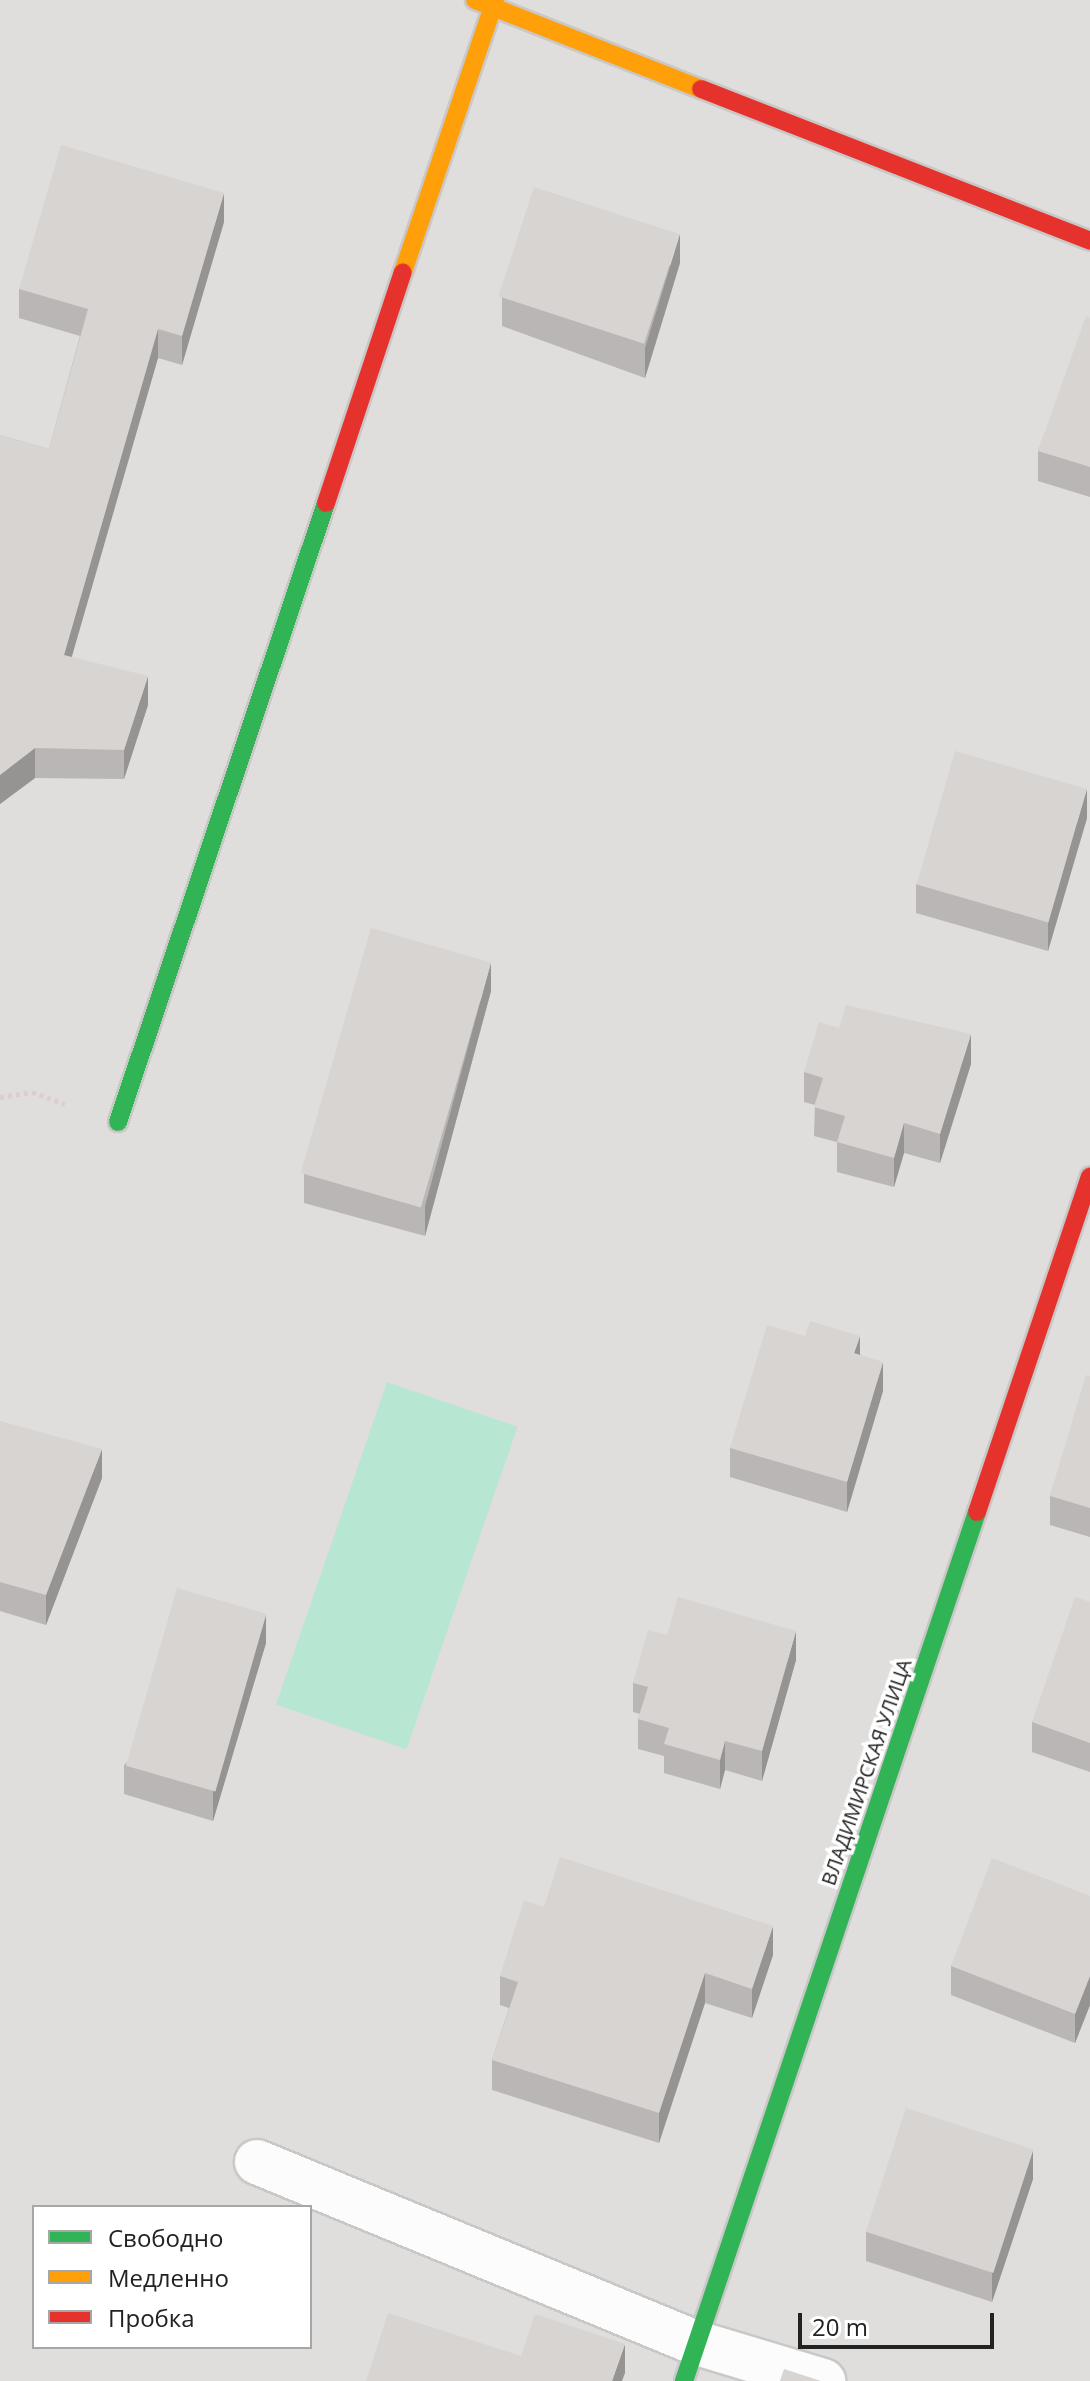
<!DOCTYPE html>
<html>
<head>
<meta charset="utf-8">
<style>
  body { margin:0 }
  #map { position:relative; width:1090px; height:2381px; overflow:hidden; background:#f0eeeb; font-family:"Open Sans",sans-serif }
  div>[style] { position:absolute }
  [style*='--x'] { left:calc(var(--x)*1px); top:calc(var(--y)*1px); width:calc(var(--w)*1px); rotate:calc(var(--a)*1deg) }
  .residential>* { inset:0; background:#dfdedc }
  .pitch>* { inset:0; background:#b7e6d2; transform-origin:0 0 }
  .path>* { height:5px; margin-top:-2.5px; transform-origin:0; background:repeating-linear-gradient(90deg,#dccecd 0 4px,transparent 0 8px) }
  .roads { filter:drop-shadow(2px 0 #c9c8c7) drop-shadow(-2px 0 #c9c8c7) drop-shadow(0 2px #c9c8c7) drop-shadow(0 -2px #c9c8c7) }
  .street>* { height:44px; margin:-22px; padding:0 22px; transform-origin:22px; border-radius:22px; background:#fdfcfc }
  .fast>* { height:18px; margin:-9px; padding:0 9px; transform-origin:9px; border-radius:9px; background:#30b455 }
  .slow>* { height:18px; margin:-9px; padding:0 9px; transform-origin:9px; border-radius:9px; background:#ff9f0a }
  .jam>* { height:18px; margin:-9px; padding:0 9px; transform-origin:9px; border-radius:9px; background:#e5322d }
  .wall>* { inset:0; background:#b9b6b5 }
  .shaded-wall>* { inset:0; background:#969493 }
  .building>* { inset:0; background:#d7d4d2; transform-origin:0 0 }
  span { translate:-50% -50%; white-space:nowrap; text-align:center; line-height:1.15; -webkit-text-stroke:7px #fff; paint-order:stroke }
  .street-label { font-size:20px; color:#222 }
  .legend { position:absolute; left:32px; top:2205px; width:280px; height:144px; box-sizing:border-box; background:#fff; border:2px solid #a7a7a7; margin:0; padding:10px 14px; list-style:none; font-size:24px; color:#222 }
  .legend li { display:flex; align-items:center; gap:16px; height:40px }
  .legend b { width:40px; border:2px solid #a7a7a7 }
  .scale { position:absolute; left:798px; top:2313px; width:196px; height:36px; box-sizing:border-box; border:4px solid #222; border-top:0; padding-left:10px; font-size:24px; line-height:28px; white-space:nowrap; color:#222; -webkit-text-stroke:6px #fff; paint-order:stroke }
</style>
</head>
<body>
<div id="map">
  <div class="residential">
    <div style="clip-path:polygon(evenodd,0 0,1090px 0,1090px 2381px,0 2381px,0 0,34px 2207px,310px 2207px,310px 2347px,34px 2347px,34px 2207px)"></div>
  </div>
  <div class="pitch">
    <div style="left:387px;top:1382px;width:138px;height:341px;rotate:19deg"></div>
  </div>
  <div class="path">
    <div style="--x:0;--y:1097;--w:32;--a:-9"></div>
    <div style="--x:32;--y:1092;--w:35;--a:20"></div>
  </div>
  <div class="roads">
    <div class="street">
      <div style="--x:257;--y:2162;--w:476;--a:22.4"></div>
      <div style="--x:697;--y:2343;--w:132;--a:16.8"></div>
    </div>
    <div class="fast">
      <div style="--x:118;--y:1122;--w:653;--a:-71.43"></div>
      <div style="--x:684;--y:2381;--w:917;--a:-71.37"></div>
    </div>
    <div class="slow">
      <div style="--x:475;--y:0;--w:243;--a:21.5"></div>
      <div style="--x:403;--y:272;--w:287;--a:-71.3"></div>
    </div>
    <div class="jam">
      <div style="--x:701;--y:89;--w:418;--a:21.3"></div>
      <div style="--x:326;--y:503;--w:243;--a:-71.6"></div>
      <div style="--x:977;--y:1512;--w:354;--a:-71.4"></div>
    </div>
  </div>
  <div class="wall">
    <div style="clip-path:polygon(224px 222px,182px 365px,158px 358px,71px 657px,148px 705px,124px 779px,35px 778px,0 804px,0 435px,49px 449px,80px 336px,19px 318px,19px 289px)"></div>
    <div style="clip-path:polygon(680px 263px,645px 378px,502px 326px,502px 297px)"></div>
    <div style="clip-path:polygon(1090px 318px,1090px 497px,1038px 481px,1038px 451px)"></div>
    <div style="clip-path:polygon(1087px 818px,1048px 951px,916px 913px,916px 884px)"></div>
    <div style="clip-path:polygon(491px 991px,425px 1236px,304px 1203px,304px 1174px)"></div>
    <div style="clip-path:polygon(839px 1028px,971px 1064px,940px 1163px,904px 1153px,894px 1187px,837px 1172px,837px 1142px,814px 1136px,815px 1105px,804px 1102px,804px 1072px)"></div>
    <div style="clip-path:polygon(860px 1354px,883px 1391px,847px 1512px,730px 1477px,730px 1448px)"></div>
    <div style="clip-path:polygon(1090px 1376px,1090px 1537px,1050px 1525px,1050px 1496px)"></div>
    <div style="clip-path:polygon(0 1421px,102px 1478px,46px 1625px,0 1611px)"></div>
    <div style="clip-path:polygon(1090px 1602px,1090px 1772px,1032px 1752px,1032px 1722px)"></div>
    <div style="clip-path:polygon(667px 1635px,796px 1660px,762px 1781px,725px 1770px,720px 1789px,664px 1773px,664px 1756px,638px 1749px,638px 1719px,640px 1714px,633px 1712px,633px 1683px)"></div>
    <div style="clip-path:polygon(266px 1643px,213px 1821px,124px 1794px,124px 1765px)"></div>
    <div style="clip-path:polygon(1090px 1896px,1090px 2005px,1075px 2043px,951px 1995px,951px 1966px)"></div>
    <div style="clip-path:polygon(544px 1907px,773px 1955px,752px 2018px,705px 2003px,659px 2143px,492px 2090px,492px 2060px,509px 2008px,500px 2005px,500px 1976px)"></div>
    <div style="clip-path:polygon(1033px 2179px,992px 2302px,866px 2261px,866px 2232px)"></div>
  </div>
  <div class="shaded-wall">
    <div style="clip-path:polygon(224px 193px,224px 222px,182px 365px,182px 336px)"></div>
    <div style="clip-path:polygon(680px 234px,680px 263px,645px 378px,645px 348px)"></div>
    <div style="clip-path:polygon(158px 329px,158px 358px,64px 684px,64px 655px)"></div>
    <div style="clip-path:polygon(148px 676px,148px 705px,124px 779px,124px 750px)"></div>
    <div style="clip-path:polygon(35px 748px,35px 778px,0 804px,0 775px)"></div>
    <div style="clip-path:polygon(1087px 789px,1087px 818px,1048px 951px,1048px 922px)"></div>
    <div style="clip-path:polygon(491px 962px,491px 991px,425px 1236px,425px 1206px)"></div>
    <div style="clip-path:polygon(971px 1034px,971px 1064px,940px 1163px,940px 1134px)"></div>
    <div style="clip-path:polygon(904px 1123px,904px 1153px,894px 1187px,894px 1158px)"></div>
    <div style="clip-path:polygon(860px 1336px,860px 1365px,854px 1353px)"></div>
    <div style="clip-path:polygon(883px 1362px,883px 1391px,847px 1512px,847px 1482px)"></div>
    <div style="clip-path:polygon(102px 1449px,102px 1478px,46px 1625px,46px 1595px)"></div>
    <div style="clip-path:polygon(266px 1614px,266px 1643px,213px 1821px,213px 1792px)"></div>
    <div style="clip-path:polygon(796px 1631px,796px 1660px,762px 1781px,762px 1751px)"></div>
    <div style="clip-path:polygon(725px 1741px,725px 1770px,720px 1789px,720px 1760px)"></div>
    <div style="clip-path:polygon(773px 1926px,773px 1955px,752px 2018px,752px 1989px)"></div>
    <div style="clip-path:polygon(705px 1973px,705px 2003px,659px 2143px,659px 2113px)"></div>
    <div style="clip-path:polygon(1090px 1976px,1090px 2005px,1075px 2043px,1075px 2014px)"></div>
    <div style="clip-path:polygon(1033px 2150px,1033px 2179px,992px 2302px,992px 2273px)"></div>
    <div style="clip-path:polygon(625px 2344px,625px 2373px,622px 2381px,612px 2381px)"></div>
  </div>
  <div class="building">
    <div style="clip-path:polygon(61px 145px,224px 193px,182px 336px,158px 329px,64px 655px,148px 676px,124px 750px,35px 748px,0 775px,0 435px,49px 449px,88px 309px,19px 289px)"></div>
    <div style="left:534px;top:187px;width:153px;height:115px;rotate:18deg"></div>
    <div style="clip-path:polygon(1086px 316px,1090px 318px,1090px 467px,1038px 451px)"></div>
    <div style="left:955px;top:751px;width:137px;height:139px;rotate:16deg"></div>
    <div style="left:371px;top:928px;width:125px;height:255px;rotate:16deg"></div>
    <div style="clip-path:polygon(846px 1005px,971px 1034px,940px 1134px,904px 1123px,894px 1158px,837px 1142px,845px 1116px,814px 1107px,823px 1078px,804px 1072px,819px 1022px,839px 1028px)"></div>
    <div style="clip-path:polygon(810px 1321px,860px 1336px,854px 1353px,883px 1362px,847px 1482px,730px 1448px,767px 1325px,805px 1336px)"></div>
    <div style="clip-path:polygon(1086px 1375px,1090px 1376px,1090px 1508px,1050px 1496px)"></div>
    <div style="clip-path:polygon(0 1421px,102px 1449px,46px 1595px,0 1582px)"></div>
    <div style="left:177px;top:1588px;width:93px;height:185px;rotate:16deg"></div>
    <div style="clip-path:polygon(678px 1597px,796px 1631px,762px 1751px,725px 1741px,720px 1760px,664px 1744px,669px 1728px,638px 1719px,648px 1687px,633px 1683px,648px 1630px,667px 1635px)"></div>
    <div style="clip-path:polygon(1075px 1597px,1090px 1602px,1090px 1743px,1032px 1722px)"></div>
    <div style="clip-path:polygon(560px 1857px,773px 1926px,752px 1989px,705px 1973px,659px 2113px,492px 2060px,518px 1982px,500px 1976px,524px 1900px,544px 1907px)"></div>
    <div style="clip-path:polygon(992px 1858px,1090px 1896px,1090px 1976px,1075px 2014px,951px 1966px)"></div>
    <div style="left:906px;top:2108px;width:134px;height:130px;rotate:18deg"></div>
    <div style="clip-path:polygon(388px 2313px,521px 2356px,535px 2314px,625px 2344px,612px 2381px,366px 2381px)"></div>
    <div style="clip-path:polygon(784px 2369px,821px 2381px,780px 2381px)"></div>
  </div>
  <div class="street-label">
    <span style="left:866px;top:1772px;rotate:-71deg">ВЛАДИМИРСКАЯ УЛИЦА</span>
  </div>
  <ul class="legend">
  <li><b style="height:10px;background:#30b455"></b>Свободно</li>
  <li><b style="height:10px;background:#ff9f0a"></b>Медленно</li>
  <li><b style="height:10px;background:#e5322d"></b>Пробка</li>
  </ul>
  <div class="scale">20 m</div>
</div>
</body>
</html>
